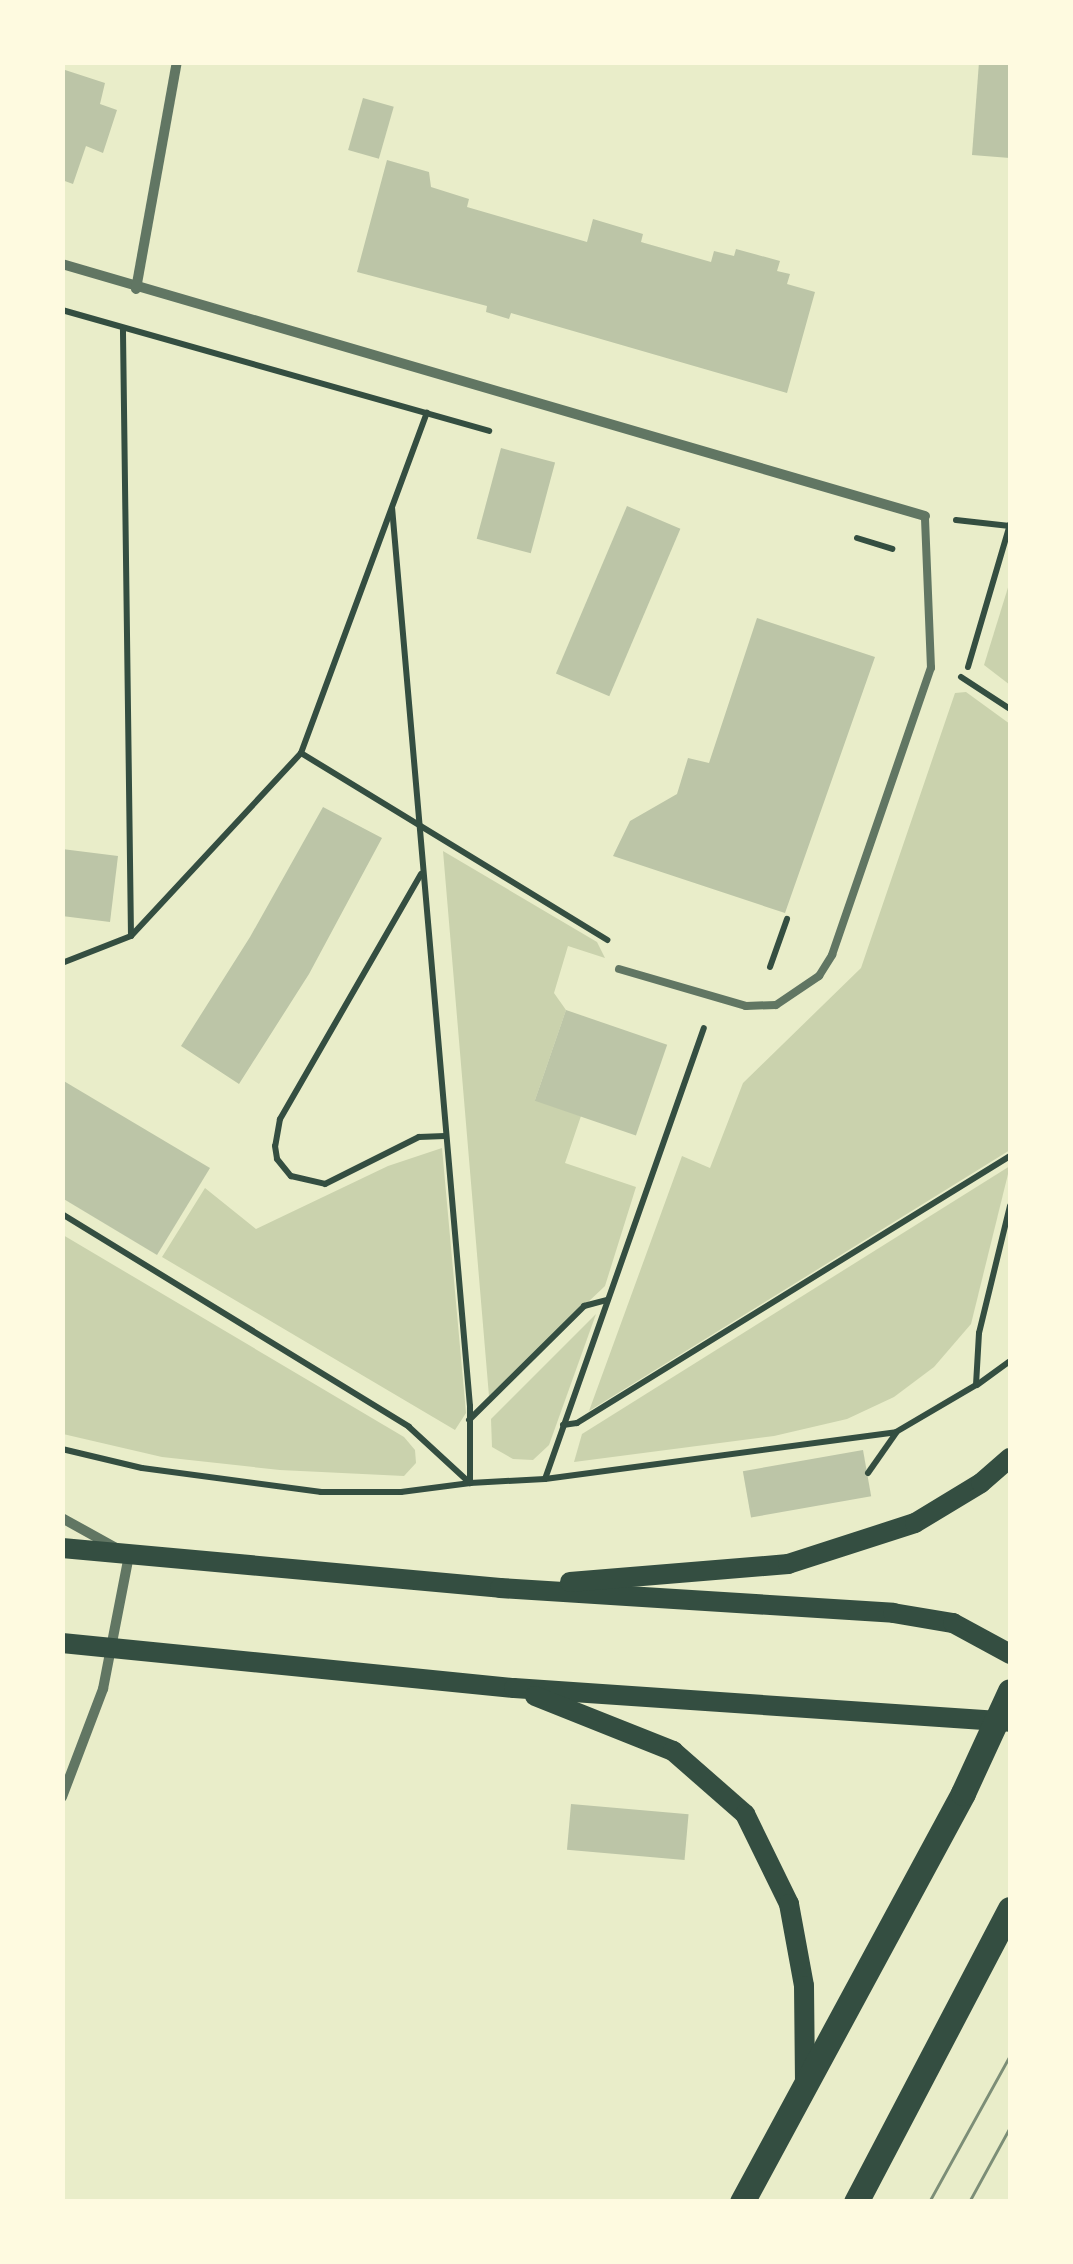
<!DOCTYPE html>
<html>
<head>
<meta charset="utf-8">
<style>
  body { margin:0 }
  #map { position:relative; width:1073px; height:2264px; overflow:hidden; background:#e9edc9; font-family:Raleway,sans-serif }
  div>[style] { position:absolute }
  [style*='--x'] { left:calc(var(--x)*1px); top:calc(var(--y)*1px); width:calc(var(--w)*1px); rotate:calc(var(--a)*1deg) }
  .green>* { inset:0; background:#cad2ad }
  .building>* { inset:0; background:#bcc5a7; transform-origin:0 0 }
  .path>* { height:6px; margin:-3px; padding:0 3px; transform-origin:3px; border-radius:3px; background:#344e41 }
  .service>* { height:8px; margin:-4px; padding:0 4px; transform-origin:4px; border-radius:4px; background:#617663 }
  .minor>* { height:10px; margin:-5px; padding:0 5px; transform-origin:5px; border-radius:5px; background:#617663 }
  .secondary>* { height:20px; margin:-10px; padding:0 10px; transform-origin:10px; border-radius:10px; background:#344e41 }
  .primary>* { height:25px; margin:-12.5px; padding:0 12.5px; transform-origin:12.5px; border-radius:12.5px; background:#344e41 }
  .tram>* { height:2.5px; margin:-1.25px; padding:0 1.25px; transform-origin:1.25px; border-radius:1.25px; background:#7c8e77 }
  span { translate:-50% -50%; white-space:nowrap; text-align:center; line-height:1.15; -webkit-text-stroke:8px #fefae0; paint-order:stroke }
  .frame { position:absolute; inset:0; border:65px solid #fefae0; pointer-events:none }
</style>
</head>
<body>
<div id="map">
  <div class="green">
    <div style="clip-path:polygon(1010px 581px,1010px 685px,984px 665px)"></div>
    <div style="clip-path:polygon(966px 692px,1010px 724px,1010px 1150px,589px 1411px,682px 1156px,710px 1168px,743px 1083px,861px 968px,955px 693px)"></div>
    <div style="clip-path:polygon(443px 851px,597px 942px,605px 958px,568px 946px,554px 993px,566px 1010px,535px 1100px,581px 1116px,565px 1163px,636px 1187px,605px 1286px,489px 1396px)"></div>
    <div style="clip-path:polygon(442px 1148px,466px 1413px,455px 1430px,162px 1257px,205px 1188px,256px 1229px,388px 1166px)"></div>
    <div style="clip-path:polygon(1010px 1166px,971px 1324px,934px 1367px,894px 1397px,847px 1419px,774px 1436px,574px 1462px,582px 1434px)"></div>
    <div style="clip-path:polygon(63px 1235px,404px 1437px,415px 1450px,416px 1463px,404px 1476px,280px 1470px,162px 1457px,63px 1434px)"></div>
    <div style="clip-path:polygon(596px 1314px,549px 1445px,533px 1460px,513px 1459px,492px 1447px,491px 1419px)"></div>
  </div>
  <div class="building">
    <div style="clip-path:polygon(979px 62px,1010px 62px,1010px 158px,972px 155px)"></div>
    <div style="clip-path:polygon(62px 69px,105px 83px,100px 104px,117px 110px,103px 153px,86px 146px,73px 184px,62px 180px)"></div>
    <div style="left:363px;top:98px;width:32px;height:54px;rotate:16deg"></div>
    <div style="clip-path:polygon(387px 160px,429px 172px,431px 187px,469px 199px,467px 207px,587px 242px,593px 219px,643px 234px,641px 242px,711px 262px,714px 251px,734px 256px,736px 249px,780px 261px,777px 271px,790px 274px,787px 284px,815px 292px,787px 393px,511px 313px,509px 319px,486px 312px,487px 306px,357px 272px)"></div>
    <div style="left:501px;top:448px;width:56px;height:94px;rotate:15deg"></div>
    <div style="left:627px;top:506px;width:58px;height:182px;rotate:23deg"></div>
    <div style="clip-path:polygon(757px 618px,875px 657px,785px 913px,613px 856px,630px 821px,677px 794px,688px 758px,709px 763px)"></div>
    <div style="clip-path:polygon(323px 807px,382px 838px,309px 974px,239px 1084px,181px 1046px,250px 937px)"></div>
    <div style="clip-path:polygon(62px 849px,118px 856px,110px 922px,62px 916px)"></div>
    <div style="left:566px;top:1010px;width:107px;height:96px;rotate:19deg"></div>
    <div style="clip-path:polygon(62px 1080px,210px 1168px,157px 1255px,62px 1198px)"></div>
    <div style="left:863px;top:1450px;width:47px;height:122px;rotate:80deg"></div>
    <div style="left:571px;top:1804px;width:118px;height:46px;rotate:5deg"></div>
  </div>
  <div class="path">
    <div style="--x:62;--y:310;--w:444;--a:15.8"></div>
    <div style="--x:956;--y:520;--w:54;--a:6.3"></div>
    <div style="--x:857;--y:538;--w:37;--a:17"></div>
    <div style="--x:968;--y:667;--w:149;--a:-73.6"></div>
    <div style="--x:961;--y:677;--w:59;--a:33.1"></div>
    <div style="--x:301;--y:753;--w:359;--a:31.4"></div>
    <div style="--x:421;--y:874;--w:283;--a:119.9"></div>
    <div style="--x:280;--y:1119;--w:27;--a:100"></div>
    <div style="--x:275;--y:1146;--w:13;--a:81"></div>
    <div style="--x:277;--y:1159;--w:22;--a:51"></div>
    <div style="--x:291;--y:1176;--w:35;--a:13"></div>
    <div style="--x:325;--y:1184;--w:105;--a:-26.6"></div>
    <div style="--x:419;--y:1137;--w:26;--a:-2"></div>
    <div style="--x:132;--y:935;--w:248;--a:-47.1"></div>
    <div style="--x:301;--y:753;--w:363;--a:-69.7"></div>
    <div style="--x:62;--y:963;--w:74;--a:-21.4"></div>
    <div style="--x:131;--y:936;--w:606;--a:-90.76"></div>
    <div style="--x:770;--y:967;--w:51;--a:-70.5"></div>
    <div style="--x:62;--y:1214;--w:407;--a:31.5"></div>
    <div style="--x:409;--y:1427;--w:83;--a:42.6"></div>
    <div style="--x:470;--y:1483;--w:75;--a:-3.1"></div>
    <div style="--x:545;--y:1479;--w:354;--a:-7.6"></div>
    <div style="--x:896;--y:1432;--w:93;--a:-30.4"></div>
    <div style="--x:976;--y:1385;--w:52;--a:-86.7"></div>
    <div style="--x:979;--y:1333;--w:131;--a:-76.3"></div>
    <div style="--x:977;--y:1385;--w:41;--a:-36"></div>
    <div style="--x:469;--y:1420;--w:162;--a:-44.7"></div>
    <div style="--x:584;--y:1306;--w:23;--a:-15"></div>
    <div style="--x:563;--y:1425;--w:14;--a:-8"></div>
    <div style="--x:577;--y:1423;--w:509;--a:-31.66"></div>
    <div style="--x:62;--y:1449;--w:82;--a:13.4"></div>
    <div style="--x:142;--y:1468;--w:181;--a:7.6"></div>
    <div style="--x:321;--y:1492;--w:80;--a:0"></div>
    <div style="--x:401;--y:1492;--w:70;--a:-7.4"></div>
    <div style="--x:470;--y:1483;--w:77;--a:-90"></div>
    <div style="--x:470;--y:1406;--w:901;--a:-94.96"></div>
    <div style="--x:868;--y:1473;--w:49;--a:-55"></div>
    <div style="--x:545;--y:1479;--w:478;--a:-70.6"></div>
  </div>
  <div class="service">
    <div style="--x:619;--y:969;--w:132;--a:16.2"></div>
    <div style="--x:746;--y:1006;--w:30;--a:-2"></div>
    <div style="--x:776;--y:1005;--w:52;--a:-34"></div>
    <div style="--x:819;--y:976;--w:25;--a:-58"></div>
    <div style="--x:832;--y:955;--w:304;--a:-71"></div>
    <div style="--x:931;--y:668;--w:152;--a:-92.3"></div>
  </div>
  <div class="minor">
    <div style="--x:62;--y:264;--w:899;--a:16.28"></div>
    <div style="--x:136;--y:289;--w:231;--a:-79.8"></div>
    <div style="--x:62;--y:1518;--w:60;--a:29.1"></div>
    <div style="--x:62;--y:1797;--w:116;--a:-69.2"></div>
    <div style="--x:103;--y:1689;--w:136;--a:-79"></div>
  </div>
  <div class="secondary">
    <div style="--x:62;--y:1548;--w:440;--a:5.2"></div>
    <div style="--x:500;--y:1588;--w:394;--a:3.6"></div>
    <div style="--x:893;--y:1613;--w:61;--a:9.5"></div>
    <div style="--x:953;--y:1623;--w:65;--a:28.5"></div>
    <div style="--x:570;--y:1582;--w:219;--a:-4.7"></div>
    <div style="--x:788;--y:1564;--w:133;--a:-17.9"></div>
    <div style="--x:915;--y:1523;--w:77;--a:-31.2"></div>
    <div style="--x:981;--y:1483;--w:38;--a:-41"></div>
    <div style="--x:62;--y:1643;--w:454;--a:5.7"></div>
    <div style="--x:514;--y:1688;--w:497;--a:3.9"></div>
    <div style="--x:535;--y:1696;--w:149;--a:21.7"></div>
    <div style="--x:673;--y:1751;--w:96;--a:41.2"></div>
    <div style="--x:745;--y:1814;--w:100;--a:63.9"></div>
    <div style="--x:789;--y:1904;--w:83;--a:79.6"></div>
    <div style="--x:804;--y:1986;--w:98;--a:89.4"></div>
  </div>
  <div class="primary">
    <div style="--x:742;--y:2202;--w:465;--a:-61.6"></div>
    <div style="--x:963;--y:1793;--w:112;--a:-65.3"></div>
    <div style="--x:856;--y:2202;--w:331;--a:-62.3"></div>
  </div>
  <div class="tram">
    <div style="--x:929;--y:2202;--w:168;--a:-61.1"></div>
    <div style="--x:969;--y:2202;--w:85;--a:-61.3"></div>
  </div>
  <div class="frame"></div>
</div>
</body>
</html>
